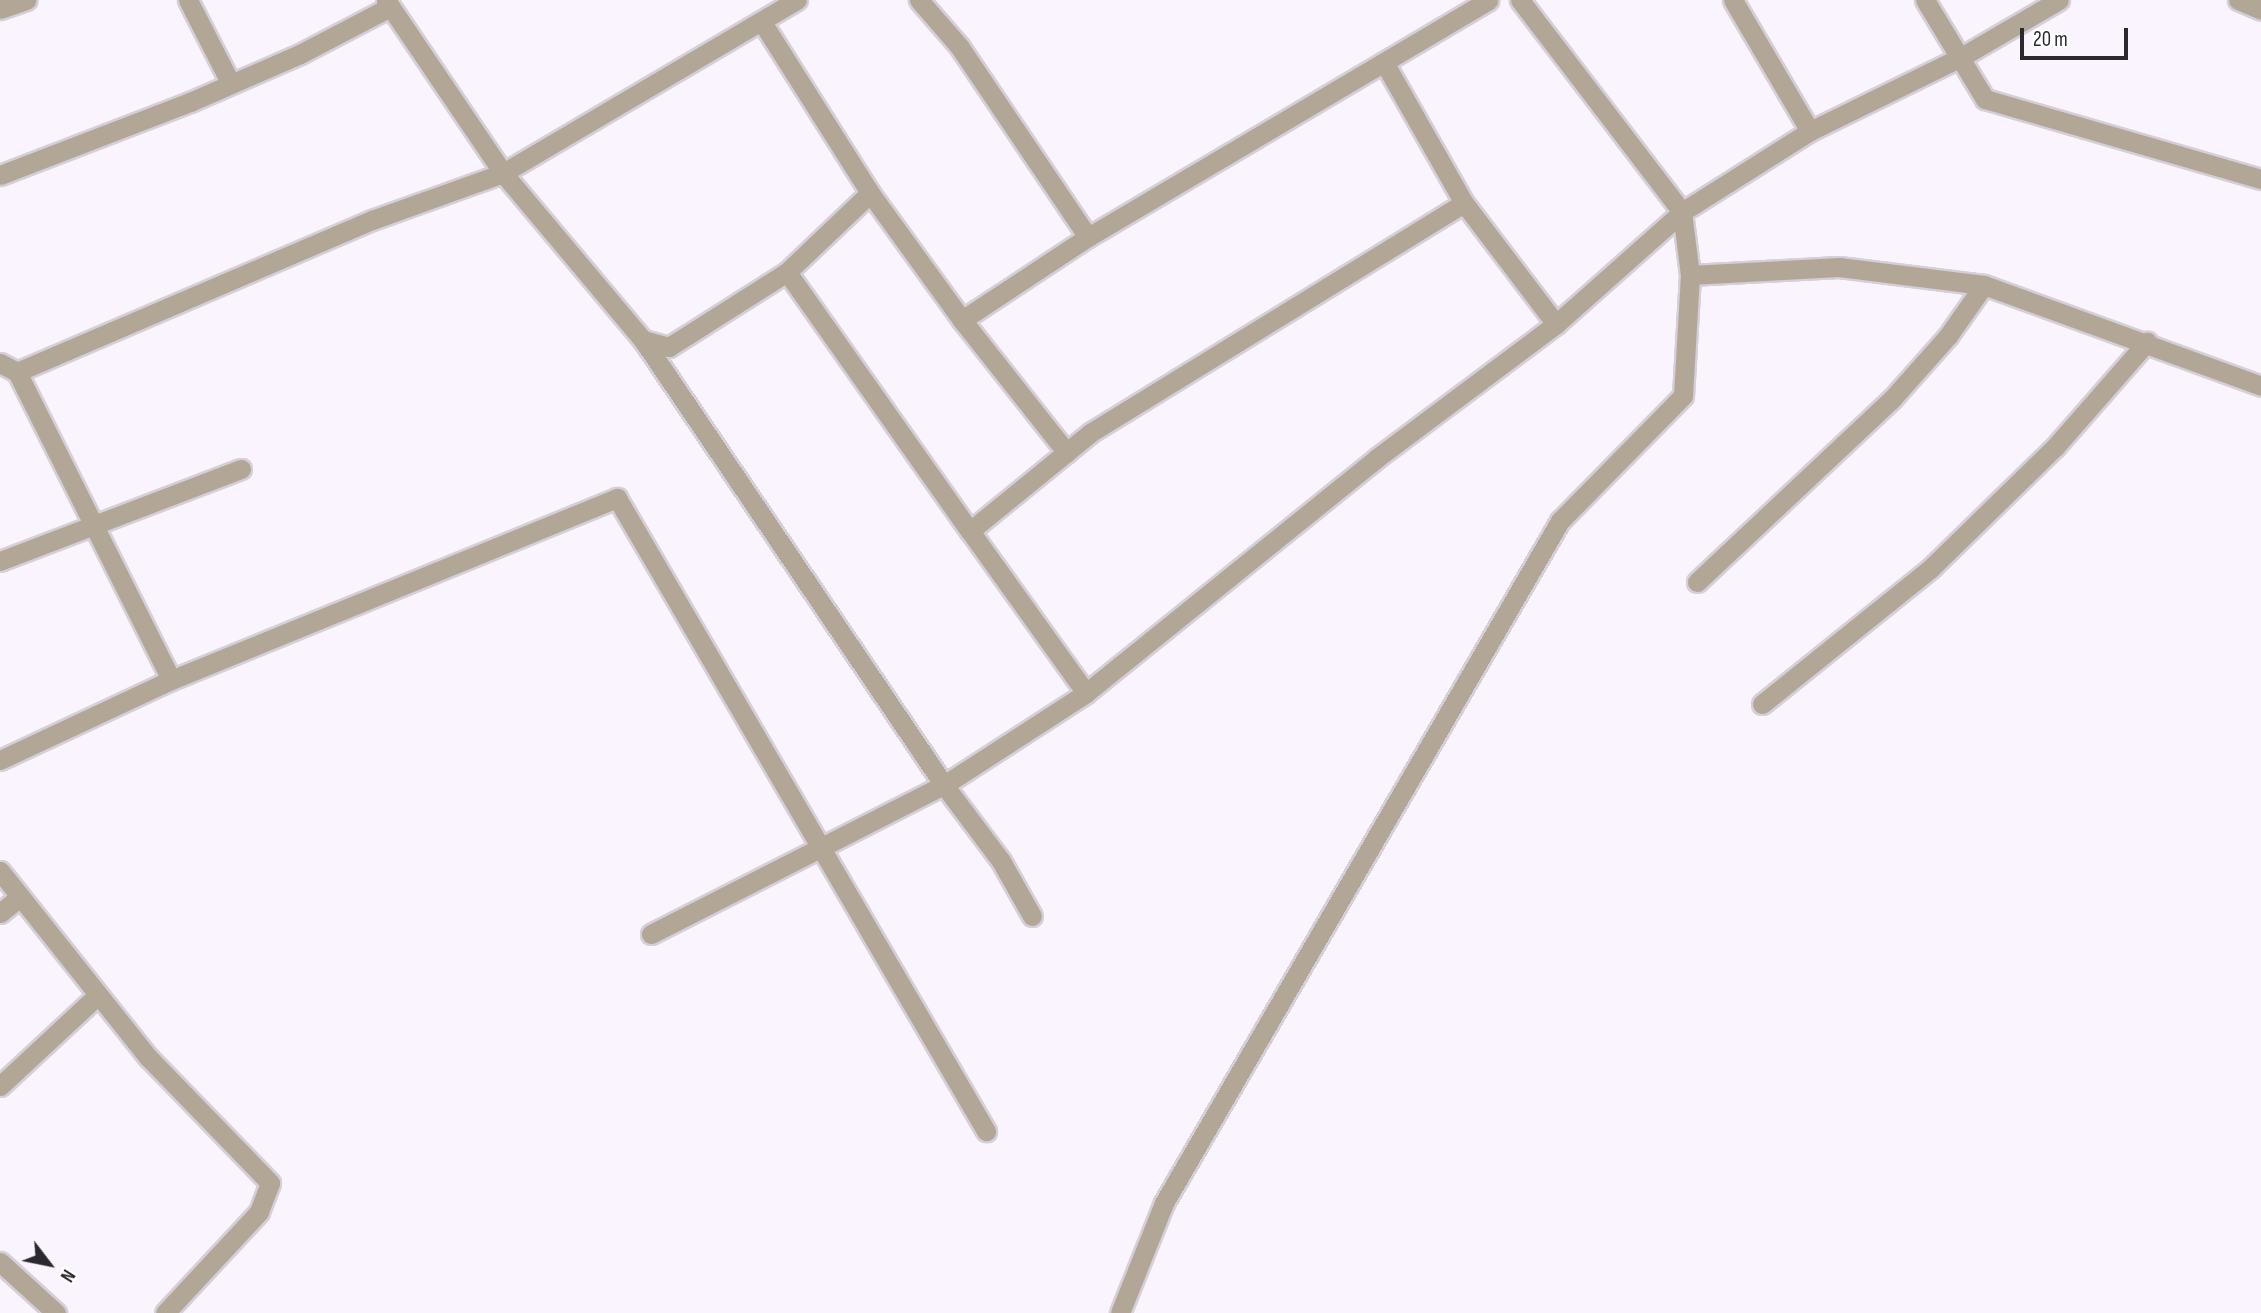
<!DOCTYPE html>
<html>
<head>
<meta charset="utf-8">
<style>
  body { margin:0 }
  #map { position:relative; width:2261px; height:1313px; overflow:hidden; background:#f9f4fe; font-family:"Sofia Sans Condensed",sans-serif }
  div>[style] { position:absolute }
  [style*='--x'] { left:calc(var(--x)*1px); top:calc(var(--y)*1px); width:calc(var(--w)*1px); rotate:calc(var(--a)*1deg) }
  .roads { filter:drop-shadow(2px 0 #d4cfd8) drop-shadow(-2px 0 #d4cfd8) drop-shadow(0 2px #d4cfd8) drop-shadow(0 -2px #d4cfd8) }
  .minor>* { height:19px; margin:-9.5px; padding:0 9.5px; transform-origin:9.5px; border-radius:9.5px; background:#b2a797 }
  span { translate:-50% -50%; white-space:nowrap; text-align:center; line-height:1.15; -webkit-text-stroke:5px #fff; paint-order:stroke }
  .north { position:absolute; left:14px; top:1229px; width:70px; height:70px; -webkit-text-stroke:5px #fff; paint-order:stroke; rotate:122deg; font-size:19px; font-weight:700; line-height:28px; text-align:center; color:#2b292d }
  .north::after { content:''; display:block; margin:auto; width:24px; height:32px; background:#2b292d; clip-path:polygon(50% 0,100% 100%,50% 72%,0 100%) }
  .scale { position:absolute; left:2020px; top:28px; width:108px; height:32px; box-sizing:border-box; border:4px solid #2b292d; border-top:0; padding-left:9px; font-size:21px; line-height:24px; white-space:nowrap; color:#2b292d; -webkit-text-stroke:5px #fff; paint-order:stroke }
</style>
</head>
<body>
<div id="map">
  <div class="roads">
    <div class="minor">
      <div style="--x:188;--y:0;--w:94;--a:62.9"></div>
      <div style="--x:919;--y:0;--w:61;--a:49"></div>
      <div style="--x:959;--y:46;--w:230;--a:56"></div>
      <div style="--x:1733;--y:0;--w:152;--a:59.6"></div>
      <div style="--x:1925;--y:0;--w:116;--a:58.8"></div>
      <div style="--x:1985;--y:99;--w:287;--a:16.2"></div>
      <div style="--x:2238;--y:0;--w:25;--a:23"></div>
      <div style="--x:0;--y:9;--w:28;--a:-19"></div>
      <div style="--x:762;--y:22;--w:202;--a:57.7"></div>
      <div style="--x:870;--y:193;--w:157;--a:54.1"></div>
      <div style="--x:962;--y:320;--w:169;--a:51.7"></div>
      <div style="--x:1385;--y:64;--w:160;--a:60.4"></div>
      <div style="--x:1464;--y:203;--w:152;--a:52.8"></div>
      <div style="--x:0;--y:175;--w:204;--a:-21"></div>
      <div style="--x:190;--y:102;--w:120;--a:-23.6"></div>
      <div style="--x:300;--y:54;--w:102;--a:-27.6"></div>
      <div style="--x:870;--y:193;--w:115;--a:136.4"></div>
      <div style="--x:787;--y:272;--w:317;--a:54.8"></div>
      <div style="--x:970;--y:531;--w:155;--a:-39.2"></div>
      <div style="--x:1090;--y:433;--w:439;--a:-31.6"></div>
      <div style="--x:787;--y:272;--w:140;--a:147.6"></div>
      <div style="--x:669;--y:347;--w:27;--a:-165"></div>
      <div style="--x:643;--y:340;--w:218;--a:-130"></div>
      <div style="--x:503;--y:173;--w:341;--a:-30.5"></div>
      <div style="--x:1690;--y:275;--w:149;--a:-3.1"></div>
      <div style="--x:1839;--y:267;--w:146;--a:7.1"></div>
      <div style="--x:1984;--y:285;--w:295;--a:20"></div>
      <div style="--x:962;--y:320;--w:151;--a:-33.4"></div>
      <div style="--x:1088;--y:237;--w:465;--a:-30.6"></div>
      <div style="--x:643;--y:340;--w:537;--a:55.93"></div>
      <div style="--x:944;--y:785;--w:95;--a:53.1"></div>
      <div style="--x:1001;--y:861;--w:63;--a:60.6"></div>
      <div style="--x:0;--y:363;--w:19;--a:28"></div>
      <div style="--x:17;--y:372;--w:344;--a:63.4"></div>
      <div style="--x:17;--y:372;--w:386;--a:-23.2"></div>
      <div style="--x:372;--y:220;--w:139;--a:-19.7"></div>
      <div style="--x:503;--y:173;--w:209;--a:-124.1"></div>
      <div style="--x:0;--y:561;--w:258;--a:-20.9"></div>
      <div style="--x:1697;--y:582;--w:267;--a:-43.2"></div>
      <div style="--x:1892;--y:399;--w:84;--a:-48.4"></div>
      <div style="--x:1948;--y:336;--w:62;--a:-54.8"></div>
      <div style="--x:1086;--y:693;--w:374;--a:-38.9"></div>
      <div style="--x:1377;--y:458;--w:224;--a:-36.8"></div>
      <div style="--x:1556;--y:324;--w:169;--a:-41.6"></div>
      <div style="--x:1682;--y:212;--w:151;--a:-32.3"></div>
      <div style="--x:1810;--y:131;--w:170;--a:-26.1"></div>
      <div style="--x:1963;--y:56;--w:111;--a:-30.3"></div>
      <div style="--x:1762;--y:704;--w:217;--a:-38.8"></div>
      <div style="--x:1931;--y:568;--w:173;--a:-44.3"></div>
      <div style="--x:2055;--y:447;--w:140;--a:-48.8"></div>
      <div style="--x:0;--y:760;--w:189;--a:-25.1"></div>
      <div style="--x:171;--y:680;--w:482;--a:-22.2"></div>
      <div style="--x:617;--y:498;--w:733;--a:59.76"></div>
      <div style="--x:0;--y:871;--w:239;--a:51.5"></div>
      <div style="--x:149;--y:1058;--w:174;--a:45.9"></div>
      <div style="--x:270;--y:1183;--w:31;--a:111"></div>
      <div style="--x:259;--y:1212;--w:138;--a:132.9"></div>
      <div style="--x:0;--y:913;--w:26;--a:-39"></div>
      <div style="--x:651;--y:934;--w:329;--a:-27"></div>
      <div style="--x:944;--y:785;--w:169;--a:-32.9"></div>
      <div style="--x:1086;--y:693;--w:199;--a:-125.6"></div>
      <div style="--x:0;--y:1086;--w:134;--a:-42.9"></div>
      <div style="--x:0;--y:1262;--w:76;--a:42.3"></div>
      <div style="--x:1120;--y:1313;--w:118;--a:-68.2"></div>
      <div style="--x:1164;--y:1203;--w:789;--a:-59.86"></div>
      <div style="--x:1560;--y:521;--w:175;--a:-45.5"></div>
      <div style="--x:1683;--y:396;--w:121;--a:-86.7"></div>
      <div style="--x:1690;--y:275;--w:64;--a:-97.2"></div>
      <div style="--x:1682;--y:212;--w:267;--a:-127.4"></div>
    </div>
  </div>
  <div class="north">N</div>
  <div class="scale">20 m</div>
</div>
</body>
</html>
